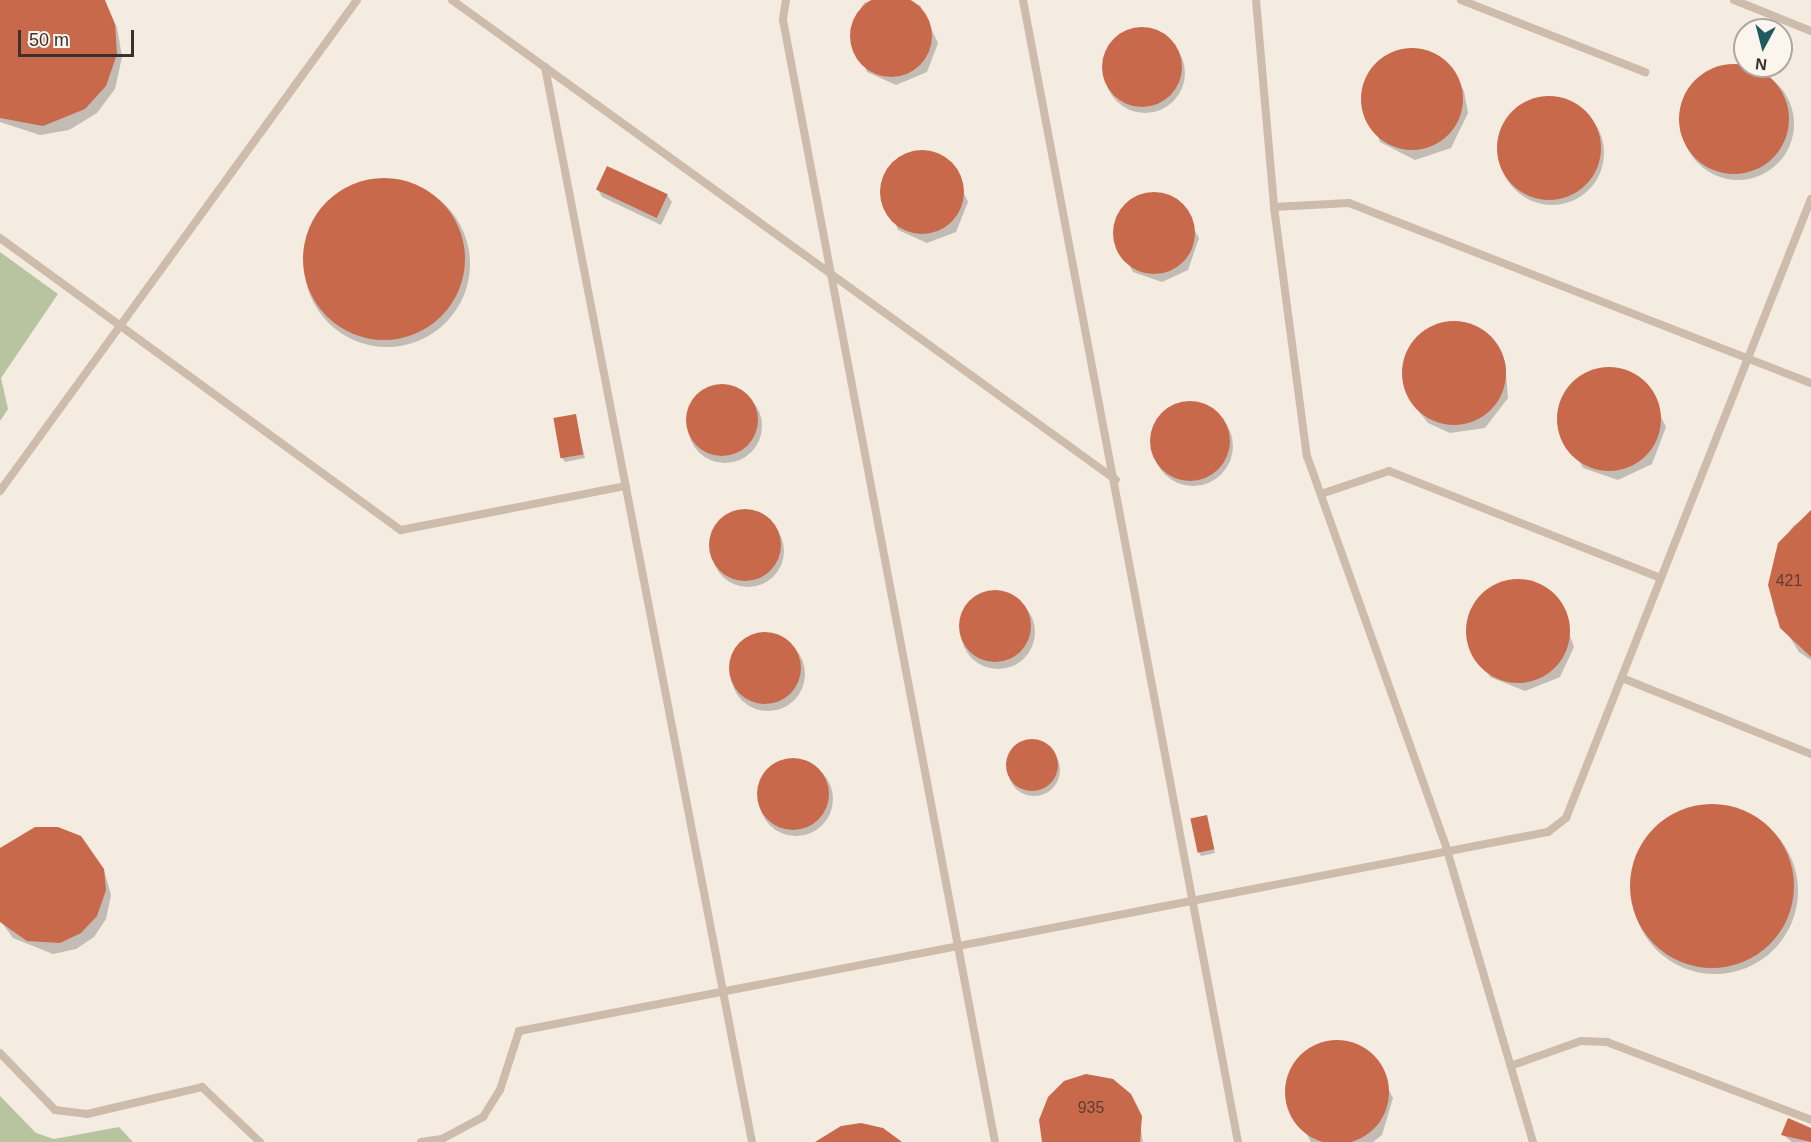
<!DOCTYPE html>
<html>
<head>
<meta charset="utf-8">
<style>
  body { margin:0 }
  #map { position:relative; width:1811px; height:1142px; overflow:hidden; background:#f4ebe1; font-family:Arial,sans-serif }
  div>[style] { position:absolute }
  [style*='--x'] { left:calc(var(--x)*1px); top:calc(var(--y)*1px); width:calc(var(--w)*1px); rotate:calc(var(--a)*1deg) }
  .green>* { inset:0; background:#b8c4a0 }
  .shadow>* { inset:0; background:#0003 }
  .round { border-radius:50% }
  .building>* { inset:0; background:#c8694b; transform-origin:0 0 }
  .service>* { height:8px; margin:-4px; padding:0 4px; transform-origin:4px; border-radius:4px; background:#cdbbac }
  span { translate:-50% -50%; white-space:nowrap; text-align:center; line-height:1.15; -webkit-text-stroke:4.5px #fbf5ee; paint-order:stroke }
  .number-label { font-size:16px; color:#5e3e33 }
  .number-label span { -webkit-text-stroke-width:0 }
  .north { position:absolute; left:1733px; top:18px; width:60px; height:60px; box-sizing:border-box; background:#fbf5ee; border:2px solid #aea6a0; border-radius:50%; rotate:187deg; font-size:16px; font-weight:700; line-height:24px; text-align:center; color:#3b302b }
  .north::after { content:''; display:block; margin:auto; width:21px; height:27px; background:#1f5a5e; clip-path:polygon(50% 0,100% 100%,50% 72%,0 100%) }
  .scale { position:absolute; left:18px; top:30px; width:116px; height:27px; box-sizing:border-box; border:3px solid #3b302b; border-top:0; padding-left:8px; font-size:18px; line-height:21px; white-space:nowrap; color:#3b302b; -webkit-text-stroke:4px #fbf5ee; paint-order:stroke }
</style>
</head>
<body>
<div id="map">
  <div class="green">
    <div style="clip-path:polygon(0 252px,58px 294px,1px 378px,8px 409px,0 421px)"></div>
    <div style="clip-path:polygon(0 1096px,36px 1133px,54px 1139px,119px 1127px,133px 1142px,0 1142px)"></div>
  </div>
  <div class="shadow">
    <div style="clip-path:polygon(0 0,101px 0,117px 27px,122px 57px,115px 89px,97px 113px,69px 130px,40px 135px,0 122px)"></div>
    <div style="clip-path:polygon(872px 0,920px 5px,938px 43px,927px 72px,896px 85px,867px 72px,850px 30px,864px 3px)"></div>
    <div class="round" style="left:1105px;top:33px;width:80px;height:80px"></div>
    <div style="clip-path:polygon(1414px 49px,1448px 65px,1464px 91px,1468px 113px,1451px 148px,1415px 160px,1380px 142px,1362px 95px,1380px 60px)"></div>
    <div class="round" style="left:1682px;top:68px;width:112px;height:112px"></div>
    <div class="round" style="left:1500px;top:101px;width:104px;height:104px"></div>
    <div style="clip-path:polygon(921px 152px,950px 164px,968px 202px,956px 232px,927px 243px,898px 230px,882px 189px,893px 165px)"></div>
    <div class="round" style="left:304px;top:181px;width:166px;height:166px"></div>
    <div style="clip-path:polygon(598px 190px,667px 195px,672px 202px,661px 225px,602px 197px)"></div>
    <div style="clip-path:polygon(1151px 194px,1179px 203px,1199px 238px,1188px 270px,1162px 282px,1133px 272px,1115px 237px,1123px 209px)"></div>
    <div style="clip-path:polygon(1469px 326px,1505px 361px,1508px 398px,1485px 428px,1450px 433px,1428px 423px,1416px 408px,1406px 359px,1431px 329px)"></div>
    <div style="clip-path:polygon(1609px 369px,1644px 382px,1666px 427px,1652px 464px,1618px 480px,1583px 468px,1559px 422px,1571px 387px,1586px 374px)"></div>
    <div class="round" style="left:688px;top:389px;width:74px;height:74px"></div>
    <div class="round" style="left:1153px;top:406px;width:80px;height:80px"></div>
    <div style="clip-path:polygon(575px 416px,585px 458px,565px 462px,562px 458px)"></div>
    <div style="clip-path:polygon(1811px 514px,1811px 660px,1799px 652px,1775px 614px,1769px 585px,1776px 552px,1793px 526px)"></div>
    <div class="round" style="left:712px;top:515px;width:72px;height:72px"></div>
    <div style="clip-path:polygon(1521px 580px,1556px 598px,1574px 647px,1560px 677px,1525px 691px,1490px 677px,1468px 632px,1483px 595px,1499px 584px)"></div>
    <div class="round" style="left:961px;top:595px;width:74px;height:74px"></div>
    <div class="round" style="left:731px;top:637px;width:74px;height:74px"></div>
    <div class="round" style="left:1008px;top:744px;width:52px;height:52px"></div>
    <div class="round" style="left:759px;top:762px;width:74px;height:74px"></div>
    <div class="round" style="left:1632px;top:808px;width:166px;height:166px"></div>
    <div style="clip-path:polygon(1206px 816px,1215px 853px,1201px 856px,1199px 852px)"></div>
    <div style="clip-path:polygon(41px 827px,85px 842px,104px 870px,111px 895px,106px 919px,94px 937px,76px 949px,53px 954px,13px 938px,0 920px,0 853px)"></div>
    <div style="clip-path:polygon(1328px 1042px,1351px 1044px,1369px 1053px,1393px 1098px,1382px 1135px,1373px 1142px,1311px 1142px,1287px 1100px,1297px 1061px)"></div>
    <div style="clip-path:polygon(1137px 1106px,1143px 1142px,1045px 1142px)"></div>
    <div style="clip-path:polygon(1811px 1130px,1811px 1142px,1792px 1142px,1783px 1135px)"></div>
  </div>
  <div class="building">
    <div class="round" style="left:850px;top:-5px;width:82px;height:82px"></div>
    <div style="clip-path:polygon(0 0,105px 0,115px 24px,117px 54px,106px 86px,85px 109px,43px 126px,0 118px)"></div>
    <div class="round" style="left:1102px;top:27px;width:80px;height:80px"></div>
    <div class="round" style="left:1361px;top:48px;width:102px;height:102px"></div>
    <div class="round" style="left:1679px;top:64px;width:110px;height:110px"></div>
    <div class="round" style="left:1497px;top:96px;width:104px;height:104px"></div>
    <div class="round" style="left:880px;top:150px;width:84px;height:84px"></div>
    <div style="left:607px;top:166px;width:67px;height:26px;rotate:25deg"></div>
    <div class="round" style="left:303px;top:178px;width:162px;height:162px"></div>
    <div class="round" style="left:1113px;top:192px;width:82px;height:82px"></div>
    <div class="round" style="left:1402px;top:321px;width:104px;height:104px"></div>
    <div class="round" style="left:1557px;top:367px;width:104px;height:104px"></div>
    <div class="round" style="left:686px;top:384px;width:72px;height:72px"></div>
    <div class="round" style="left:1150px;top:401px;width:80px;height:80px"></div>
    <div style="left:576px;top:414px;width:41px;height:23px;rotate:80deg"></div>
    <div class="round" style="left:709px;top:509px;width:72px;height:72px"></div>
    <div style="clip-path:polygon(1811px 510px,1811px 657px,1780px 628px,1768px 585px,1778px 543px)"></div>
    <div class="round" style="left:1466px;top:579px;width:104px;height:104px"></div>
    <div class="round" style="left:959px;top:590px;width:72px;height:72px"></div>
    <div class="round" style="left:729px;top:632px;width:72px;height:72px"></div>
    <div class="round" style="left:1006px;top:739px;width:52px;height:52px"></div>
    <div class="round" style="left:757px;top:758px;width:72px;height:72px"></div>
    <div class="round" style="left:1630px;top:804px;width:164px;height:164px"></div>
    <div style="left:1207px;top:815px;width:35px;height:17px;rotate:78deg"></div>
    <div style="clip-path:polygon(35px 827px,58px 827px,81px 836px,104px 869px,106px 890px,97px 916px,81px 933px,60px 943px,27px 941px,0 922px,0 848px)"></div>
    <div class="round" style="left:1285px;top:1040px;width:104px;height:104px"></div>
    <div style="clip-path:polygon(1086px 1074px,1113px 1079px,1131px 1094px,1142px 1116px,1140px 1142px,1042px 1142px,1039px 1120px,1048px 1097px,1064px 1081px)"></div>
    <div style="clip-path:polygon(1788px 1118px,1811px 1128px,1811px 1142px,1781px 1135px)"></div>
    <div style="clip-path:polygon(861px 1123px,883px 1128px,902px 1142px,815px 1142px,841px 1126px)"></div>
  </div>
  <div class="service">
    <div style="--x:452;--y:0;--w:819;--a:35.86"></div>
    <div style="--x:786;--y:0;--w:20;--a:99"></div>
    <div style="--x:783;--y:20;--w:1142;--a:79.3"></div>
    <div style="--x:1023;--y:0;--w:1162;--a:79.34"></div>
    <div style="--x:1256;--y:0;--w:208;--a:85"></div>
    <div style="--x:1274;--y:207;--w:251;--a:82.5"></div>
    <div style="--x:1307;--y:456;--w:418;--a:70.4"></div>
    <div style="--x:1447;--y:850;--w:304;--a:73.6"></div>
    <div style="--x:1461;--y:0;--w:198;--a:21.4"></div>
    <div style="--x:1734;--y:0;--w:83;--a:21.9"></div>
    <div style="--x:545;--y:67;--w:1095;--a:79.1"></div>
    <div style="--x:1274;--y:207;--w:75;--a:-3.1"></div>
    <div style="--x:1349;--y:203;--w:496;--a:21.3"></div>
    <div style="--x:0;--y:238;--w:496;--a:36.1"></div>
    <div style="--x:401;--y:530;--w:229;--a:-11.1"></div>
    <div style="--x:0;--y:491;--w:607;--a:-53.98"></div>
    <div style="--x:1321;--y:494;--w:72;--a:-18.7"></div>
    <div style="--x:1389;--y:471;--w:292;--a:21.5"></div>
    <div style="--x:1622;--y:678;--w:204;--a:21.9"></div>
    <div style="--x:0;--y:1053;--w:79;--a:46"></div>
    <div style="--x:55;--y:1110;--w:32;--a:7"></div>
    <div style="--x:87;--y:1114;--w:118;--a:-13.2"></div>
    <div style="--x:202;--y:1087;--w:80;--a:43.5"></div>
    <div style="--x:1513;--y:1065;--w:72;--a:-19.4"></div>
    <div style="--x:1581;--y:1041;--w:26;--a:2"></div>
    <div style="--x:1607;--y:1042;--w:218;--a:20.9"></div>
    <div style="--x:421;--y:1142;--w:21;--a:-8"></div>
    <div style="--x:442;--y:1139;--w:47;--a:-28.2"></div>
    <div style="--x:483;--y:1117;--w:32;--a:-58"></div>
    <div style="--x:500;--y:1090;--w:62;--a:-72.1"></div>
    <div style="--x:519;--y:1031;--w:1048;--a:-10.95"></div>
    <div style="--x:1548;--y:832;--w:23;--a:-38"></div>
    <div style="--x:1566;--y:818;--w:666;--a:-68.41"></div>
  </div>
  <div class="number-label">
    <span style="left:1789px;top:581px">421</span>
    <span style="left:1091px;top:1108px">935</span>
  </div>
  <div class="north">N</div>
  <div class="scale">50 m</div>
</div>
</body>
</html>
